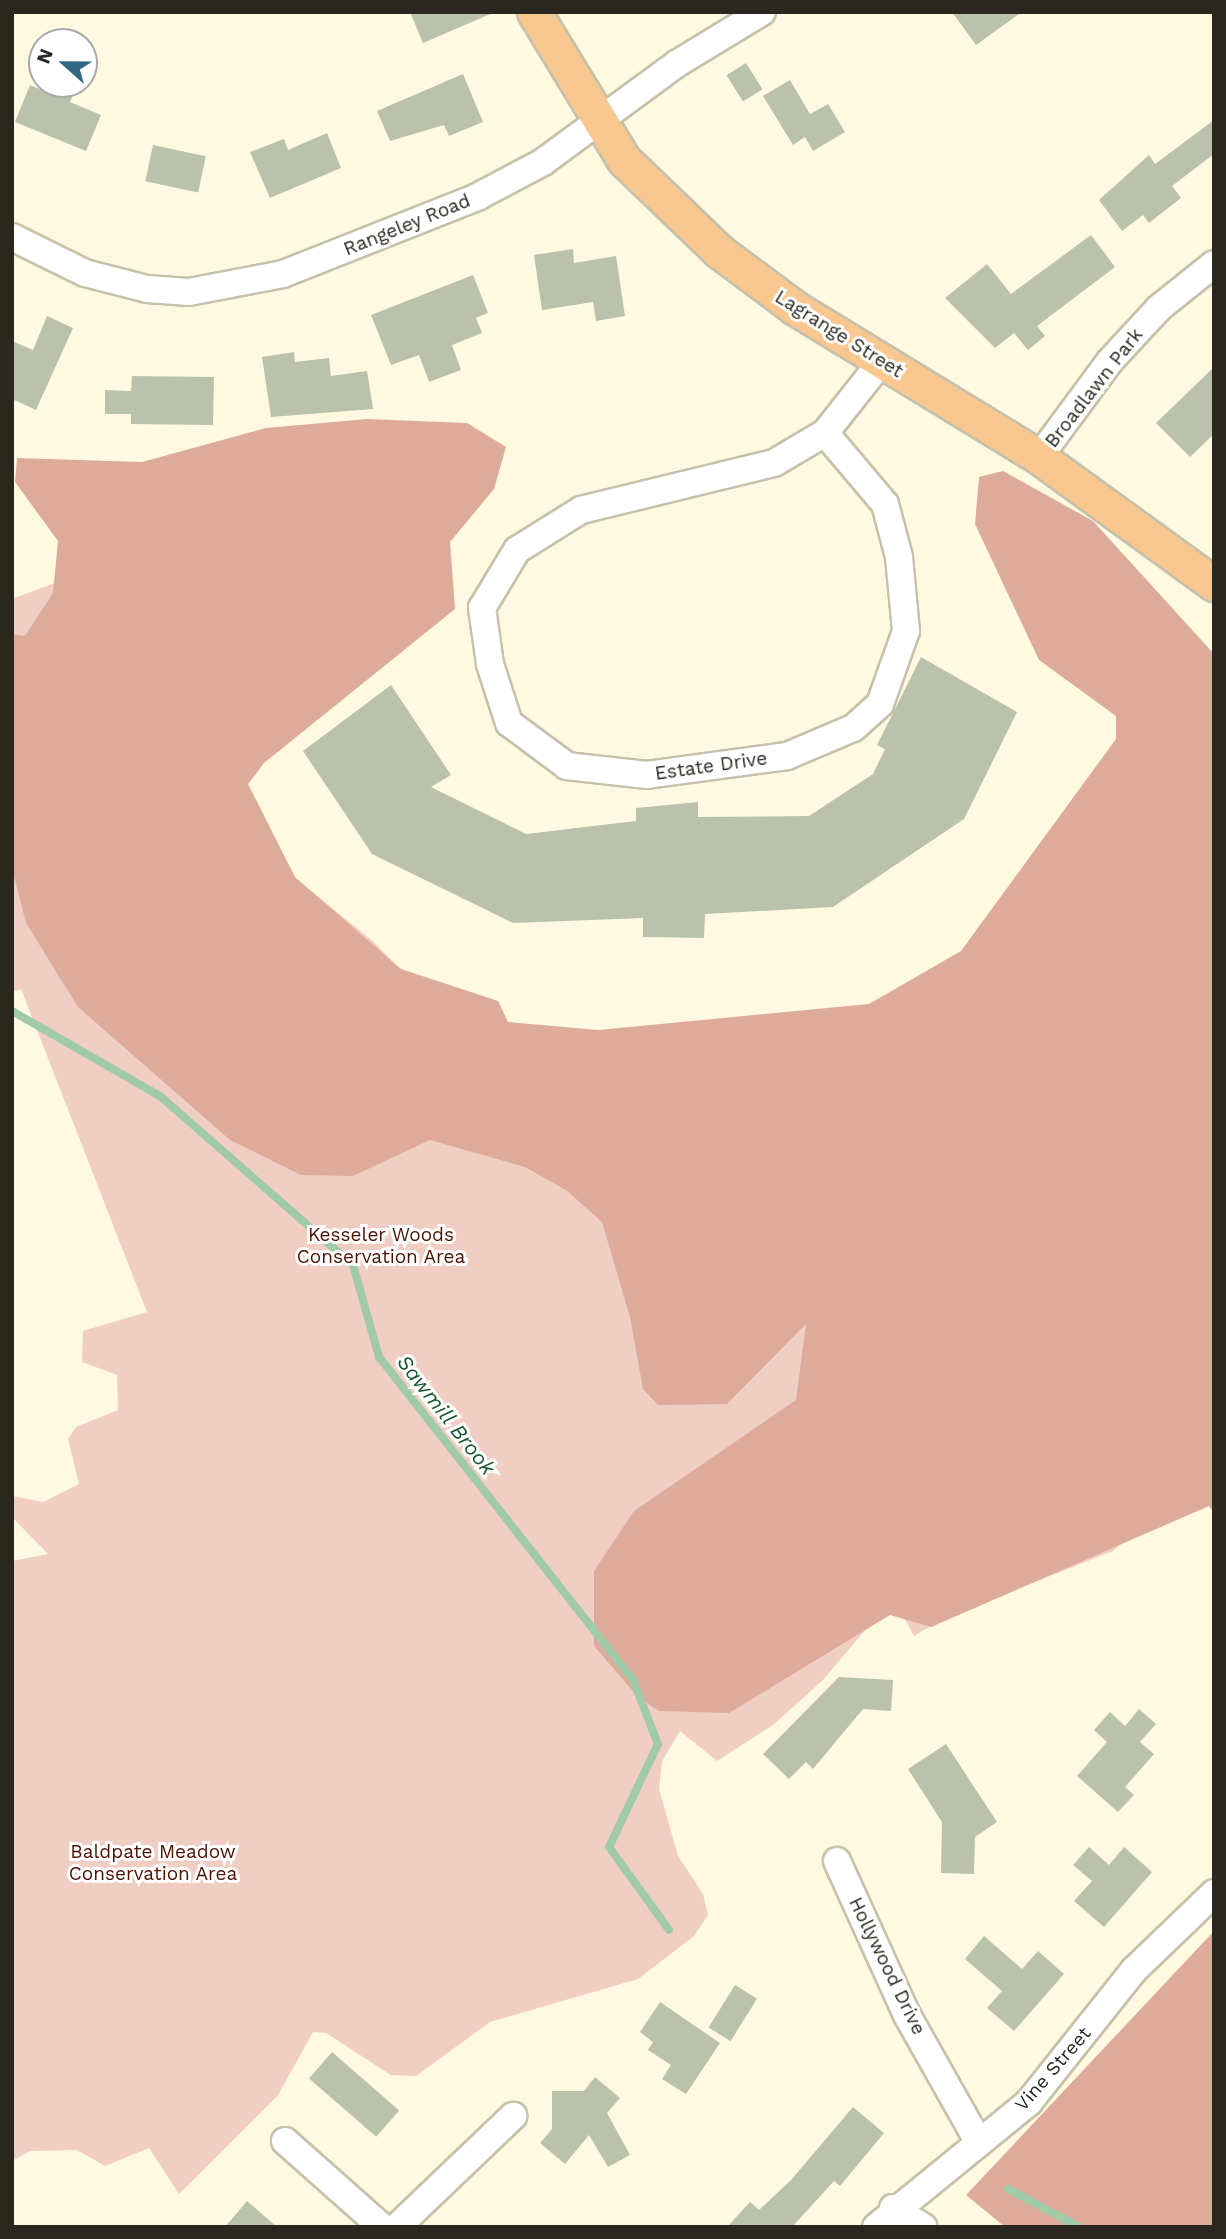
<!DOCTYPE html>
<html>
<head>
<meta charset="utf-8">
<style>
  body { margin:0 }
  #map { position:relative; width:1226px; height:2239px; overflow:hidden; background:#fff9e1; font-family:"Work Sans",sans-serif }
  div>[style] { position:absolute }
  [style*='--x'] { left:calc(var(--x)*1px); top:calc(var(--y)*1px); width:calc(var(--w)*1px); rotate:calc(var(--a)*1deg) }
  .green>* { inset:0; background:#f0cec3 }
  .forest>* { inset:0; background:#deab9b }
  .stream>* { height:8px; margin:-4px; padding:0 4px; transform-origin:4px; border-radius:4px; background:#a0caa8 }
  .building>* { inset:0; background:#bac2ac; transform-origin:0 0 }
  .roads { filter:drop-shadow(2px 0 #c7c1ab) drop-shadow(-2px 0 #c7c1ab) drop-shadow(0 2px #c7c1ab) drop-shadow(0 -2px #c7c1ab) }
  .minor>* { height:26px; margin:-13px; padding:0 13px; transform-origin:13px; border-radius:13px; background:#fff }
  .major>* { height:33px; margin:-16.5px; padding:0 16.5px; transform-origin:16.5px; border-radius:16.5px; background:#f9c891 }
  span { translate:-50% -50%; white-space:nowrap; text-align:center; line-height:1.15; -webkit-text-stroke:6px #fff; paint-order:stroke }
  .street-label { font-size:19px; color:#2a271f }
  .park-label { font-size:19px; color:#4e1200 }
  .water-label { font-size:21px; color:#17572d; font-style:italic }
  .frame { position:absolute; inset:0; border:14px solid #2a271f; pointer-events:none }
  .north { position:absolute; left:28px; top:28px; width:70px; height:70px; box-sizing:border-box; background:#fff; border:2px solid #aaa9a5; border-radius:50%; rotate:291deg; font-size:19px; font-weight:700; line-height:28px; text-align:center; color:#2a271f }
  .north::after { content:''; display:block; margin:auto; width:24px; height:32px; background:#336683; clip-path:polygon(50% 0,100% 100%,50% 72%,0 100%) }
</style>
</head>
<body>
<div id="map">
  <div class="green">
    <div style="clip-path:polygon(84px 572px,240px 834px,374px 942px,445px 1018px,1154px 1513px,1113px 1551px,942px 1619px,914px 1636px,893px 1597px,823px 1680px,773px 1725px,717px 1761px,680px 1731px,662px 1761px,659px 1789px,678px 1856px,703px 1894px,708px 1915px,694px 1936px,638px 1979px,490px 2022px,416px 2076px,391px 2075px,326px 2033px,313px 2032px,278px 2095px,179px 2194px,149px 2148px,105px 2166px,77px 2150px,30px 2151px,12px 2161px,12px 1561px,48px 1554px,12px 1517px,12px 1496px,43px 1502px,79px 1484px,68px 1439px,76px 1427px,118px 1410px,117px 1375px,82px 1362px,83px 1331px,147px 1312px,21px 989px,12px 992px,12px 599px)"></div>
  </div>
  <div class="forest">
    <div style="clip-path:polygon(367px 419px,467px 423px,506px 447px,494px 489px,450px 542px,455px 609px,264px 763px,248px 784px,295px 877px,401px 969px,498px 1001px,508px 1022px,598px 1030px,869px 1004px,961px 951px,1116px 739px,1116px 716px,1039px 660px,975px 524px,979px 477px,1003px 471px,1093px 521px,1214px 654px,1214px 1513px,1209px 1506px,931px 1627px,890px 1615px,729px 1713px,659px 1711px,638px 1697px,594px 1646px,594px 1571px,634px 1511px,796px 1400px,806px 1324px,727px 1404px,658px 1405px,643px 1389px,630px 1317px,602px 1222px,566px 1190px,525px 1167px,430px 1140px,353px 1176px,301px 1175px,230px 1140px,78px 1007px,26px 923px,12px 868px,12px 634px,25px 636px,53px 593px,58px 541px,15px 482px,17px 458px,142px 462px,266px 428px)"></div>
    <div style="clip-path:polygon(1214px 1931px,1214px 2227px,1005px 2227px,966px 2195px)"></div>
  </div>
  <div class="stream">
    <div style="--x:12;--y:1011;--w:171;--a:29.9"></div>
    <div style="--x:160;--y:1096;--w:257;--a:41.2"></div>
    <div style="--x:353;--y:1265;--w:96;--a:74.2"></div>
    <div style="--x:379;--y:1357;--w:411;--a:51.8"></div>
    <div style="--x:633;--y:1680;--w:69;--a:68.7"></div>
    <div style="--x:658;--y:1744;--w:114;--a:115.4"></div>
    <div style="--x:609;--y:1847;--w:102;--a:54.1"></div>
    <div style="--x:1008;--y:2189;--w:81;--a:28.2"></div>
  </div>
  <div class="building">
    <div style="clip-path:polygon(410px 12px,495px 12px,423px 43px)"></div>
    <div style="clip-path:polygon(952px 12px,1022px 12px,976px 45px)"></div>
    <div style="left:746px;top:63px;width:31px;height:23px;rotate:58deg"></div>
    <div style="clip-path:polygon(463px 74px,483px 122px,449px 136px,444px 125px,390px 141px,377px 111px)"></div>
    <div style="clip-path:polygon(790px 80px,810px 114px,828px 104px,845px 132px,813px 151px,805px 137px,793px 145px,763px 96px)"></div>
    <div style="clip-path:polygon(47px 84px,78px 84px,70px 102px,101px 115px,86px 151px,15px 122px,30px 85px,44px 91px)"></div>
    <div style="clip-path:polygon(1214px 120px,1214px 154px,1172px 186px,1181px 198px,1149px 223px,1143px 215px,1122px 231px,1099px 200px,1149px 155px,1155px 164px)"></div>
    <div style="clip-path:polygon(327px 133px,341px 168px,270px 198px,250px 152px,284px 139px,288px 150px)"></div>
    <div style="left:153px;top:145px;width:54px;height:37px;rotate:12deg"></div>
    <div style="clip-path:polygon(1091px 235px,1115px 267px,1037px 326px,1045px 336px,1028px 350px,1014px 333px,995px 348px,945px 298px,987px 264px,1011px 294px)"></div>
    <div style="clip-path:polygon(573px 249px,574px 263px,616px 256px,625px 316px,596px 321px,593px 302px,542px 310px,534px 255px)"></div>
    <div style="clip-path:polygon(473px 275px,488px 313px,476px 318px,482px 333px,452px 345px,461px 370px,429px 382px,419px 355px,391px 365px,371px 315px)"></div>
    <div style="clip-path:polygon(47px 316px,73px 328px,36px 410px,12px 399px,12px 341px,33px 350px)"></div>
    <div style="clip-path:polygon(294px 352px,295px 362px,329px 358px,331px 376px,367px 371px,373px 409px,271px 417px,262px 357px)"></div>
    <div style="clip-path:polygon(1214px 367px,1214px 434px,1190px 457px,1156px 423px)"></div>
    <div style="clip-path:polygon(132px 376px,214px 377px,213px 425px,131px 424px,131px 414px,105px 414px,105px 390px,131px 391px)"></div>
    <div style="clip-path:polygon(921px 657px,1017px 712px,964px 819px,833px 907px,705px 914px,704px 938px,643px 937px,643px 918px,513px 923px,372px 854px,303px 751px,391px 685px,451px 775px,431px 787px,526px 834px,636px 821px,636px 808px,698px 802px,698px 817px,809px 816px,873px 774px,885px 749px,877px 745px)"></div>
    <div style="clip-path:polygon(839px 1677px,893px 1680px,891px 1711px,863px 1709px,813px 1769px,806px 1762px,789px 1779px,763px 1754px)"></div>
    <div style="clip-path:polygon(1139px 1709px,1156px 1724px,1140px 1742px,1154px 1754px,1125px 1787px,1134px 1795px,1118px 1812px,1077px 1776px,1107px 1742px,1094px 1730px,1110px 1712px,1125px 1726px)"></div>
    <div style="clip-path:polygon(946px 1744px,997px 1822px,975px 1837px,974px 1874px,941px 1873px,942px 1822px,908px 1769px)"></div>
    <div style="clip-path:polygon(1089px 1847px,1109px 1865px,1124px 1847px,1152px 1872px,1104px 1927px,1074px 1901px,1092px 1881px,1073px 1865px)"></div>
    <div style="clip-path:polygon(984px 1936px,1022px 1969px,1038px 1951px,1064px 1974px,1014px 2031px,987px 2008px,1002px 1991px,965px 1959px)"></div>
    <div style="left:735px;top:1985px;width:26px;height:50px;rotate:32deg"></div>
    <div style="clip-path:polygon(660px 2002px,720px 2043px,686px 2094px,662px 2079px,671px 2065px,648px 2050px,653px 2042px,640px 2032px)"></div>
    <div style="left:332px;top:2052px;width:89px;height:35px;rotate:41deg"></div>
    <div style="clip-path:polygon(595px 2077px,620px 2098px,607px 2113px,630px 2155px,608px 2167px,589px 2135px,565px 2164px,540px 2143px,552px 2129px,552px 2091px,584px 2091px)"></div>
    <div style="clip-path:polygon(853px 2107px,884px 2133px,840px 2186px,834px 2181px,792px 2227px,727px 2227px,750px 2202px,759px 2210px,791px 2180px)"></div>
    <div style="clip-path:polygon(247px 2201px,277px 2227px,225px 2227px)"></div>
  </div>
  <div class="roads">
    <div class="minor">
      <div style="--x:12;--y:237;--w:81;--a:26.3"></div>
      <div style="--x:85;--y:273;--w:64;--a:14.5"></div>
      <div style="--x:147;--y:289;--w:42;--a:4.1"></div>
      <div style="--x:189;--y:292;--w:96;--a:-10.8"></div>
      <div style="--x:283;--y:274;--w:209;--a:-21.6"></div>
      <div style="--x:477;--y:197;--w:75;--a:-27.9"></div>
      <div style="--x:543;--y:162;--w:167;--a:-36.3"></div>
      <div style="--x:678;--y:63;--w:98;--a:-31.3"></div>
      <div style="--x:825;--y:433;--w:93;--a:49.8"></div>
      <div style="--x:885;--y:504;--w:55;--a:75.2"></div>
      <div style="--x:899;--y:557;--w:74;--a:84.6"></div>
      <div style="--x:906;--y:631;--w:77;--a:109.6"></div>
      <div style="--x:880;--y:704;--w:36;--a:138"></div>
      <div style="--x:853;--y:728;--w:72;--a:157"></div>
      <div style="--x:787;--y:756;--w:141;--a:172.3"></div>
      <div style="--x:647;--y:775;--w:81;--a:-173.6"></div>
      <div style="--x:567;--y:766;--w:72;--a:-143.4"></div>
      <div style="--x:509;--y:723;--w:62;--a:-107.9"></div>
      <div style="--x:490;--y:664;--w:57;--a:-98.1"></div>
      <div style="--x:482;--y:608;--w:68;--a:-58.9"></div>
      <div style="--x:517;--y:550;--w:75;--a:-32"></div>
      <div style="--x:581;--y:510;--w:199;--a:-13.7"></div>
      <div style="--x:774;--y:463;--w:59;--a:-30.5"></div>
      <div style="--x:825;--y:433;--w:90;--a:-51.7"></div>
      <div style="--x:1039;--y:457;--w:119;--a:-53.5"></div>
      <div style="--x:1110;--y:361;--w:72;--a:-47.2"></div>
      <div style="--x:1159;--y:308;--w:70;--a:-38.7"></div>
      <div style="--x:837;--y:1861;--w:169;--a:65.6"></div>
      <div style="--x:907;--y:2015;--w:147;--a:60.6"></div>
      <div style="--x:285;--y:2141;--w:130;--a:41.6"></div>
      <div style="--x:893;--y:2208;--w:36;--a:32"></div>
      <div style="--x:397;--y:2227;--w:161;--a:-43.7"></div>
      <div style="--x:876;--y:2227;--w:198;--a:-39.2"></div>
      <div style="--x:1029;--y:2102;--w:169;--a:-51.5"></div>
      <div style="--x:1134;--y:1970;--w:111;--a:-43.9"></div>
    </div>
    <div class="major">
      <div style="--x:534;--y:12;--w:173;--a:58.7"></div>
      <div style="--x:624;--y:160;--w:133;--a:43.8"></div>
      <div style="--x:720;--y:252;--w:94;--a:36.7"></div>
      <div style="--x:795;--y:308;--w:286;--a:31.4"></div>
      <div style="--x:1039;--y:457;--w:216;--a:36"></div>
    </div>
  </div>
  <div class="street-label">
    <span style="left:407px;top:225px;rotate:-22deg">Rangeley Road</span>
    <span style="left:839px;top:334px;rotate:32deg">Lagrange Street</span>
    <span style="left:1094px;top:388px;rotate:-52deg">Broadlawn Park</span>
    <span style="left:711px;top:766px;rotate:-8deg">Estate Drive</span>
    <span style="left:887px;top:1966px;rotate:64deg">Hollywood Drive</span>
    <span style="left:1053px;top:2069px;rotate:-49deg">Vine Street</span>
  </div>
  <div class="park-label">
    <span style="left:381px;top:1246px">Kesseler Woods<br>Conservation Area</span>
    <span style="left:153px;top:1863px">Baldpate Meadow<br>Conservation Area</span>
  </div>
  <div class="water-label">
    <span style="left:446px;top:1415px;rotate:52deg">Sawmill Brook</span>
  </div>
  <div class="frame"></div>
  <div class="north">N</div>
</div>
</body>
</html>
